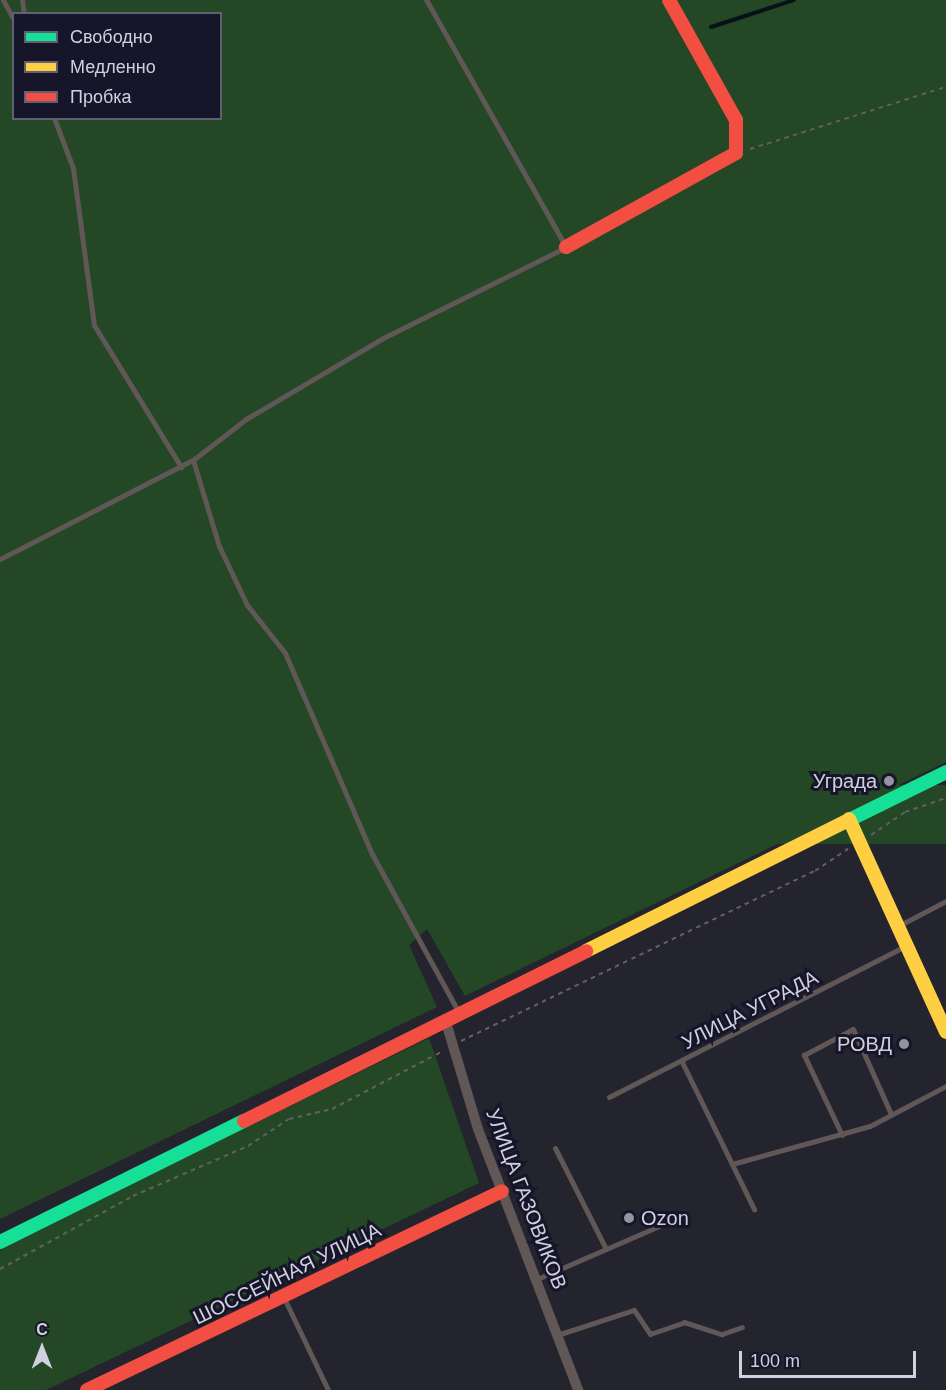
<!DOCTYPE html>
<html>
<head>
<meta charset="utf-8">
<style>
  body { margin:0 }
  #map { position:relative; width:946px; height:1390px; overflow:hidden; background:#24242f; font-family:Helvetica,sans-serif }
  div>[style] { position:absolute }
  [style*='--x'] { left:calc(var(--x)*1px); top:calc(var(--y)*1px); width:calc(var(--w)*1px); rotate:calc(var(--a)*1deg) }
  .green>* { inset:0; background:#244826; transform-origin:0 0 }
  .stream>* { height:4px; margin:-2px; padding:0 2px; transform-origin:2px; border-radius:2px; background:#071216 }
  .path>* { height:2px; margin-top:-1px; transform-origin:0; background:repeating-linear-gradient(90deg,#645e60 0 4.5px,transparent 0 9px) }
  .lane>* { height:5px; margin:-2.5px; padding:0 2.5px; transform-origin:2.5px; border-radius:2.5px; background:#605756 }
  .street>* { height:10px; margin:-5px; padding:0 5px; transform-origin:5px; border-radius:5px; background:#605756 }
  .fast>* { height:14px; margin:-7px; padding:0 7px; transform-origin:7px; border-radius:7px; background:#16e098 }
  .slow>* { height:14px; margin:-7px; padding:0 7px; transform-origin:7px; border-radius:7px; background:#ffcf43 }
  .jam>* { height:14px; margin:-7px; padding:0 7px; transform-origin:7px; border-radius:7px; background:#f24e42 }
  .dots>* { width:16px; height:16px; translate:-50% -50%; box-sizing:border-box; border:3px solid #171529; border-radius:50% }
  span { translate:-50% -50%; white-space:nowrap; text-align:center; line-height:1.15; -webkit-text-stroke:6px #171529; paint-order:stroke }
  .poi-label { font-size:20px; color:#d1d0de }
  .right { translate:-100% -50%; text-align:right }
  .left { translate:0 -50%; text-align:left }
  .street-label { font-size:20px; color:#d1d0de }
  .legend { position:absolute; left:12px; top:12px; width:210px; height:108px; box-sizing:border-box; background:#171529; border:2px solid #616071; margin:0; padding:8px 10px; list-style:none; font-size:18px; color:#d1d0de }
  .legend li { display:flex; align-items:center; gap:12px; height:30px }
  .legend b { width:30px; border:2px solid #616071 }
  .north { position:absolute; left:12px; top:1318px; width:60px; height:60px; -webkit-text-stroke:4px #171529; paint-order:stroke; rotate:0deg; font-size:16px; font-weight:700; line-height:24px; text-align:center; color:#d1d0de }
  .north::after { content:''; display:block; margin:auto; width:21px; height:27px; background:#d1d0de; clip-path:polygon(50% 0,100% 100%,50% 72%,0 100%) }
  .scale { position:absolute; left:739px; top:1351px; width:177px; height:27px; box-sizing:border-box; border:3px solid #d1d0de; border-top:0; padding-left:8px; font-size:18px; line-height:21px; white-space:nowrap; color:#d1d0de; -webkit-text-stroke:4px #171529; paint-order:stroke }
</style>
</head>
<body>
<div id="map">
  <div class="green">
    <div style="clip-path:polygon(evenodd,0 0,946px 0,946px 762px,465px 996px,427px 929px,409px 945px,437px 1007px,0 1219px,0 0,14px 14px,220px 14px,220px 118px,14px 118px,14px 14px)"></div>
    <div style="left:946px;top:785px;width:59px;height:555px;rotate:90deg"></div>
    <div style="clip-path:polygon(429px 1038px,479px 1183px,46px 1390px,0 1390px,0 1248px)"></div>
  </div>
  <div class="stream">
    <div style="--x:711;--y:27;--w:87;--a:-18"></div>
  </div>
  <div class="path">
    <div style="--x:750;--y:149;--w:206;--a:-17.6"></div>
    <div style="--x:871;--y:835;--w:41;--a:-34.1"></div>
    <div style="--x:905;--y:812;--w:43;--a:-18.9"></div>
    <div style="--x:461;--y:1041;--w:393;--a:-25.7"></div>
    <div style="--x:815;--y:871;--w:40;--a:-34"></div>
    <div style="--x:0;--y:1269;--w:152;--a:-28.8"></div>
    <div style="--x:133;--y:1196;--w:125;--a:-23.5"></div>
    <div style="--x:248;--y:1146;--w:49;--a:-33.4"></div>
    <div style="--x:289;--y:1119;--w:44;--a:-13.1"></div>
    <div style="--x:332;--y:1109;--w:125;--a:-27.6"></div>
  </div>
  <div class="lane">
    <div style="--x:3;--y:0;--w:23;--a:61"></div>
    <div style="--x:22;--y:0;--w:14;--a:82"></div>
    <div style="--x:54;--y:118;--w:53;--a:69.2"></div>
    <div style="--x:73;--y:168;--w:158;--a:82.4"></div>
    <div style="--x:94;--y:325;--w:167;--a:58.5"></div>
    <div style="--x:193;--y:460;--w:67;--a:-37.7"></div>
    <div style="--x:246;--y:419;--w:159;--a:-30.6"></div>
    <div style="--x:383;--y:338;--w:204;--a:-26.4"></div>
    <div style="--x:566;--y:247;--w:284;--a:-119.5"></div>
    <div style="--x:0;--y:559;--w:217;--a:-27.2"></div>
    <div style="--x:193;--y:460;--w:90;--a:73.2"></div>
    <div style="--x:219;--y:546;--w:65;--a:64.6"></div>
    <div style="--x:247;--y:605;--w:61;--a:51.6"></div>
    <div style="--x:285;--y:653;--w:219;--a:66.6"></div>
    <div style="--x:372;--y:854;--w:179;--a:61.3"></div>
    <div style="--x:900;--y:925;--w:52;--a:-27.6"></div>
    <div style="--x:682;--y:1062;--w:164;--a:63.9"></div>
    <div style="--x:609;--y:1097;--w:331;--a:-27"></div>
    <div style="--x:842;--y:1135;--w:89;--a:-115.4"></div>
    <div style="--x:804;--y:1055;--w:55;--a:-28"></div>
    <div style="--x:853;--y:1029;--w:93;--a:65.9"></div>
    <div style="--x:555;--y:1148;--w:113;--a:63.2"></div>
    <div style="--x:732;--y:1164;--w:143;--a:-15.4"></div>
    <div style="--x:870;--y:1126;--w:86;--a:-27.8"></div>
    <div style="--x:537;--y:1279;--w:135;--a:-23.5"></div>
    <div style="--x:284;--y:1298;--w:102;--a:64.4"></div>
    <div style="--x:557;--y:1335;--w:81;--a:-18"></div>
    <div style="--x:634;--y:1310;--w:29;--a:56"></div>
    <div style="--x:650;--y:1334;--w:36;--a:-19"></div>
    <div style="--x:684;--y:1322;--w:40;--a:18"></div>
    <div style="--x:722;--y:1334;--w:21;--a:-19"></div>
  </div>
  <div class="street">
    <div style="--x:445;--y:1019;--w:115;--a:73.3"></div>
    <div style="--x:478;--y:1129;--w:280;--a:69"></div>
  </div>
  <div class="fast">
    <div style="--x:845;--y:822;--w:113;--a:-26.3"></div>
    <div style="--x:0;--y:1242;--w:272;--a:-26.4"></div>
  </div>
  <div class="slow">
    <div style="--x:849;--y:819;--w:234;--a:65.5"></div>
    <div style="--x:586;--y:951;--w:289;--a:-26.5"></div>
  </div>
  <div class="jam">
    <div style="--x:566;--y:247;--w:194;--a:-28.9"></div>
    <div style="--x:736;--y:153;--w:33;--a:-90"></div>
    <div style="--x:736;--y:120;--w:137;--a:-119.2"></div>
    <div style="--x:244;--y:1121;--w:382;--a:-26.4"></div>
    <div style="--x:87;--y:1390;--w:460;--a:-25.6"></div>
  </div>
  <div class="dots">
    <div style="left:889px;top:781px;background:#9494a1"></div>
    <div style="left:904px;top:1044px;background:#9494a1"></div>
    <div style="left:629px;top:1218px;background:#9494a1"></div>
  </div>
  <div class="poi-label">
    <span class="right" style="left:877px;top:781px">Уграда</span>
    <span class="right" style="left:892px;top:1044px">РОВД</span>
    <span class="left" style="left:641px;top:1218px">Ozon</span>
  </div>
  <div class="street-label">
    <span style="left:750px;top:1010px;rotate:-27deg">УЛИЦА УГРАДА</span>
    <span style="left:526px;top:1199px;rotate:69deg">УЛИЦА ГАЗОВИКОВ</span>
    <span style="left:287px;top:1274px;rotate:-26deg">ШОССЕЙНАЯ УЛИЦА</span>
  </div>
  <ul class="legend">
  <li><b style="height:8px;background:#16e098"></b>Свободно</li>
  <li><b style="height:8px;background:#ffcf43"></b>Медленно</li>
  <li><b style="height:8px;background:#f24e42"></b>Пробка</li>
  </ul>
  <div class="north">С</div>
  <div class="scale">100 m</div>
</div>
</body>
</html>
